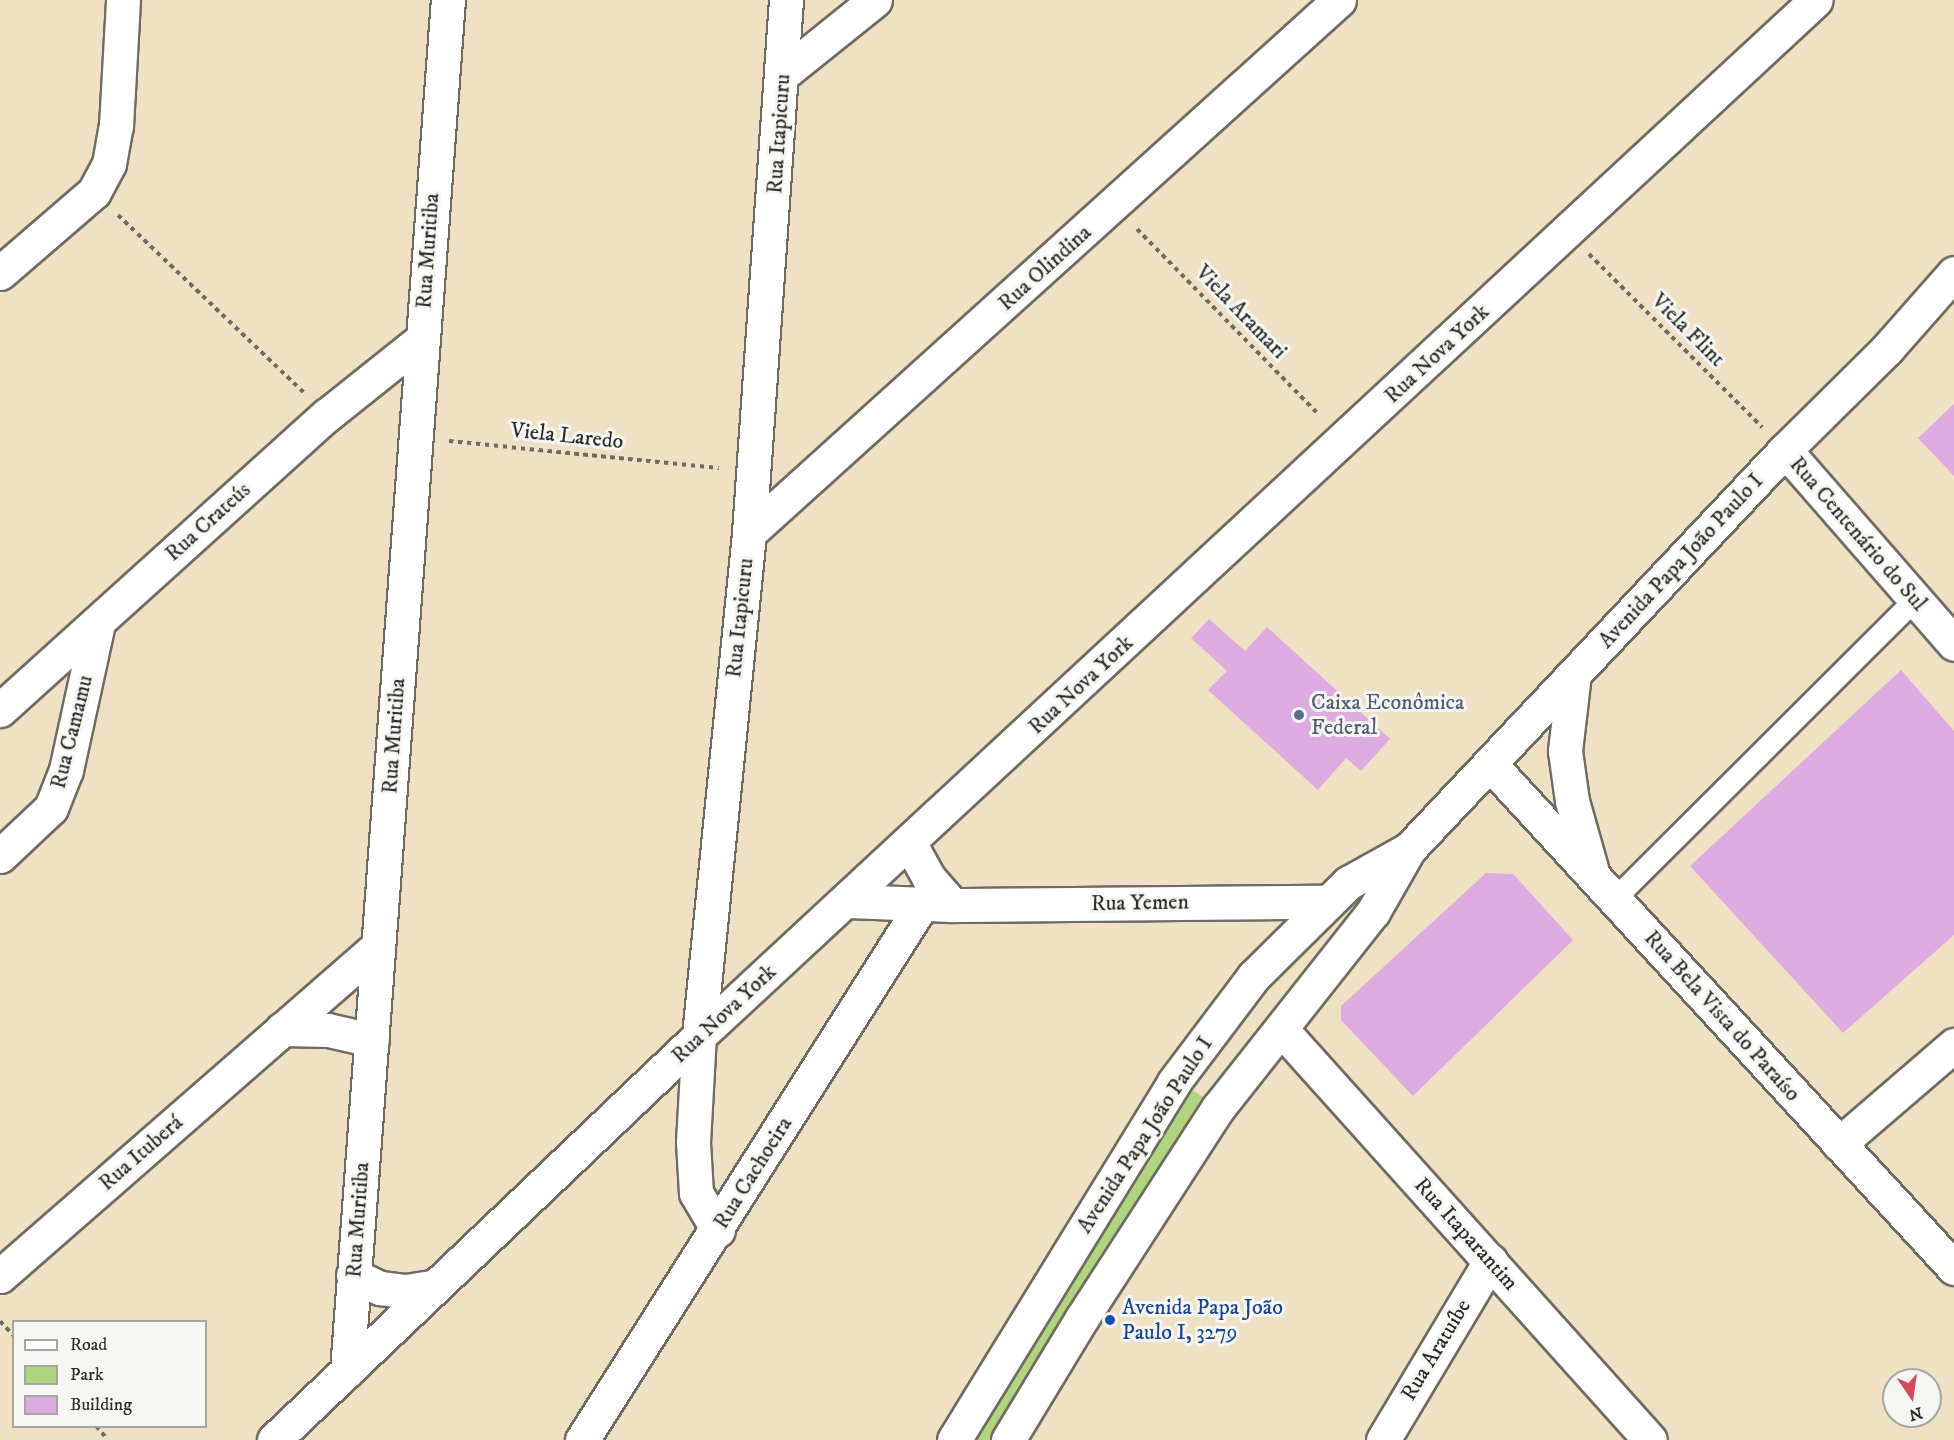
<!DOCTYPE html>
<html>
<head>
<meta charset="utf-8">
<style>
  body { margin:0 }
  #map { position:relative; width:1954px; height:1440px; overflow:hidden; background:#f0e1c5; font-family:"IM FELL DW Pica",serif }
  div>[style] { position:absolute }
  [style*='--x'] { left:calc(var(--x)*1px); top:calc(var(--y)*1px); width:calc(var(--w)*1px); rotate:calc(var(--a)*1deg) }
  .green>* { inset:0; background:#afd57e }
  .building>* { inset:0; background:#dcabe0 }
  .path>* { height:4px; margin-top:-2px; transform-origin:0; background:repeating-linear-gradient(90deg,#706b61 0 4.5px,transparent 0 9px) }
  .roads { filter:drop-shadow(2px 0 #706b61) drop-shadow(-2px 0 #706b61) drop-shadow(0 2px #706b61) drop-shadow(0 -2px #706b61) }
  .lane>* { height:21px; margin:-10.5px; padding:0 10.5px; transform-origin:10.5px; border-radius:10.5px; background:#fff }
  .street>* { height:33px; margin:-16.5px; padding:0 16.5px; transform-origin:16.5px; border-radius:16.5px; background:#fff }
  .secondary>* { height:33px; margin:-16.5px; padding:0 16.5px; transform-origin:16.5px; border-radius:16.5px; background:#fff }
  .dots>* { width:16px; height:16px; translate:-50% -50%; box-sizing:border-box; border:3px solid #f6f6f2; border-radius:50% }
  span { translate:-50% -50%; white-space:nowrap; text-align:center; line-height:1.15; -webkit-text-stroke:6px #f6f6f2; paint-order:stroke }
  .street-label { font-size:22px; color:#2b2b2b }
  .service-label { font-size:22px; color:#4e5e75 }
  .left { translate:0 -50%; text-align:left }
  .transit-label { font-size:22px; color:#164399 }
  .legend { position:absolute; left:12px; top:1320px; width:195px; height:108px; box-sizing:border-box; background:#f6f6f2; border:2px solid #a5a5a2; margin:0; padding:8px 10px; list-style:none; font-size:18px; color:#2b2b2b }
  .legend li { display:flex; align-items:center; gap:12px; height:30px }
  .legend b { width:30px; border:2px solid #a5a5a2 }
  .north { position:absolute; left:1882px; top:1368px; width:60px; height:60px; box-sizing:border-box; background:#f6f6f2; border:2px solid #a5a5a2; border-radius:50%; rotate:167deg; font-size:16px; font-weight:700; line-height:24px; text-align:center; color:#2b2b2b }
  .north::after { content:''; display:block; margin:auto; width:21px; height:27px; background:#d1495b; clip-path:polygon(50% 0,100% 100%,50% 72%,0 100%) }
</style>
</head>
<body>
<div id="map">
  <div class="green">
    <div style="clip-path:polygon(1192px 1090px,1203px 1097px,992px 1440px,973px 1440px)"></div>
  </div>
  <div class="building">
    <div style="clip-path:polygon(1954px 404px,1954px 476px,1918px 438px)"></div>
    <div style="clip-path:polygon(1209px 619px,1245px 651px,1267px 627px,1390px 739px,1361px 771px,1346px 758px,1318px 790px,1208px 690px,1227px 671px,1191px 638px)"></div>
    <div style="clip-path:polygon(1901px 670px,1954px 731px,1954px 935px,1843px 1033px,1690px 866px)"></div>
    <div style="clip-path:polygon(1486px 873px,1513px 874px,1573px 940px,1413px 1096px,1341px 1020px,1341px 1006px)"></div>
  </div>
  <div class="path">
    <div style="--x:118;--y:215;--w:257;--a:43.7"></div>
    <div style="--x:1137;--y:229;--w:260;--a:45.6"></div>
    <div style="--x:1589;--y:254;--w:245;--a:45"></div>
    <div style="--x:449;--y:441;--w:271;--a:5.7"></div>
    <div style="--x:0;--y:1321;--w:21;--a:47"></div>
    <div style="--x:96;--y:1426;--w:18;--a:49"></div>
  </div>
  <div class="roads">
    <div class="lane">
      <div style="--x:1615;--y:898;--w:424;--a:-44.9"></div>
    </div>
    <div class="street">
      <div style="--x:783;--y:74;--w:118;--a:-38.8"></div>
      <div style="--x:0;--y:273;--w:124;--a:-40.8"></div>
      <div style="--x:94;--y:192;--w:32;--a:-62"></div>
      <div style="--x:109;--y:164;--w:39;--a:-80"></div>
      <div style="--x:116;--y:126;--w:126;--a:-86.8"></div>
      <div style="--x:1785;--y:450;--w:257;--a:48.9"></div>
      <div style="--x:749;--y:533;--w:795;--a:-42.09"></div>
      <div style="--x:0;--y:710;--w:440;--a:-42.1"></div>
      <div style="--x:327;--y:415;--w:120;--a:-38.6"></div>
      <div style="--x:910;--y:844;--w:38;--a:61"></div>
      <div style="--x:928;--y:877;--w:37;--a:49"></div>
      <div style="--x:0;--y:856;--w:70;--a:-43.3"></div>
      <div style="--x:51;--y:808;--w:41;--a:-68.5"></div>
      <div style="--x:66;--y:770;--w:150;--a:-77.7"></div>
      <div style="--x:848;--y:901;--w:104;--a:2.2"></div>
      <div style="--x:952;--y:905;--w:376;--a:-0.5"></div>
      <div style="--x:282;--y:1029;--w:46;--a:1.2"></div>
      <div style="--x:328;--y:1030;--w:45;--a:12.8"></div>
      <div style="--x:1281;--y:1029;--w:552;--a:48.08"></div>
      <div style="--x:1839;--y:1144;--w:152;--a:-40.7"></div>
      <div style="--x:718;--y:1230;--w:43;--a:-120.7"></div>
      <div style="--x:696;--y:1193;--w:51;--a:-93.4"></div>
      <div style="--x:693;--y:1142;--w:106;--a:-86.8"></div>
      <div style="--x:699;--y:1036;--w:1523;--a:-42.85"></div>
      <div style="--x:0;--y:1276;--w:502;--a:-41.12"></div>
      <div style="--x:582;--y:1440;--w:635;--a:-57.61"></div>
      <div style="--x:1383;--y:1440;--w:209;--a:-59.1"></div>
    </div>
    <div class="secondary">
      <div style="--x:1574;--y:674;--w:78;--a:96.7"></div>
      <div style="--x:1565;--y:751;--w:50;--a:82"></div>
      <div style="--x:1572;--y:801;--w:70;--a:74.2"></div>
      <div style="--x:1490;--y:764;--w:685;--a:47.37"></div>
      <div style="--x:353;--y:1275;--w:30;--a:26"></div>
      <div style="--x:380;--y:1288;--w:26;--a:7"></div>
      <div style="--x:406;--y:1291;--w:30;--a:-9"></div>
      <div style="--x:347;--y:1371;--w:1375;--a:-85.79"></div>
      <div style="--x:274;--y:1440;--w:586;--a:-43.55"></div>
      <div style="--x:699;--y:1036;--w:505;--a:-84.32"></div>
      <div style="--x:749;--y:533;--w:534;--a:-86.03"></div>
      <div style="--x:954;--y:1440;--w:420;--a:-58.4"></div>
      <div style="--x:1174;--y:1082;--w:131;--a:-53"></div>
      <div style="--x:1253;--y:977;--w:134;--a:-44.7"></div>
      <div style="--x:1348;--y:883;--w:70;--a:-29.1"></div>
      <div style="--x:1008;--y:1440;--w:143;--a:-58.8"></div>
      <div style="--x:1082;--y:1318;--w:250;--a:-57.1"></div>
      <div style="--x:1218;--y:1108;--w:250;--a:-51.7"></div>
      <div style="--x:1373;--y:912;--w:73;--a:-60.3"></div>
      <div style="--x:1409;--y:849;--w:548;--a:-46.7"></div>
      <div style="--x:1785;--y:450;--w:144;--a:-44.7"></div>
      <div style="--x:1887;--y:349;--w:101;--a:-48.6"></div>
    </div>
  </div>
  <div class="dots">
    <div style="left:1299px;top:715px;background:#5c6f8a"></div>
    <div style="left:1110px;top:1320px;background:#1a4fb4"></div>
  </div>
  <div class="street-label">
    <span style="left:779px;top:134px;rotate:-86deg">Rua Itapicuru</span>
    <span style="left:428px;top:251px;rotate:-86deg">Rua Muritiba</span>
    <span style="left:1045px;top:268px;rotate:-42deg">Rua Olindina</span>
    <span style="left:1241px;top:312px;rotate:46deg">Viela Aramari</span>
    <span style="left:1688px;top:330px;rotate:45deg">Viela Flint</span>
    <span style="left:1437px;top:354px;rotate:-43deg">Rua Nova York</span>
    <span style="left:567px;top:436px;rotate:6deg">Viela Laredo</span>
    <span style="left:208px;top:522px;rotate:-42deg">Rua Crateús</span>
    <span style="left:1858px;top:534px;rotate:49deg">Rua Centenário do Sul</span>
    <span style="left:1681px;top:561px;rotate:-47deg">Avenida Papa João Paulo I</span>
    <span style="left:740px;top:618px;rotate:-84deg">Rua Itapicuru</span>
    <span style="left:1081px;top:685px;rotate:-43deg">Rua Nova York</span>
    <span style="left:72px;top:732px;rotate:-76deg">Rua Camamu</span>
    <span style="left:394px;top:736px;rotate:-86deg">Rua Muritiba</span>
    <span style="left:1140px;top:903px;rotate:-1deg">Rua Yemen</span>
    <span style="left:724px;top:1014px;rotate:-43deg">Rua Nova York</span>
    <span style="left:1722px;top:1016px;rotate:48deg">Rua Bela Vista do Paraíso</span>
    <span style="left:1145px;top:1135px;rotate:-57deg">Avenida Papa João Paulo I</span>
    <span style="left:141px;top:1153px;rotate:-41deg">Rua Ituberá</span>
    <span style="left:753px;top:1173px;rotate:-58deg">Rua Cachoeira</span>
    <span style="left:358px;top:1220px;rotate:-86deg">Rua Muritiba</span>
    <span style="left:1466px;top:1234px;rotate:48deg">Rua Itaparantim</span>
    <span style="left:1436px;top:1350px;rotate:-59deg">Rua Aratuíbe</span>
  </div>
  <div class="service-label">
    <span class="left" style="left:1311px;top:715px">Caixa Econômica<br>Federal</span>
  </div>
  <div class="transit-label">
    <span class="left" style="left:1122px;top:1320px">Avenida Papa João<br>Paulo I, 3279</span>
  </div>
  <ul class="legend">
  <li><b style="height:8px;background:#fff"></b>Road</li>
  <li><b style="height:16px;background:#afd57e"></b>Park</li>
  <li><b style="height:16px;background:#dcabe0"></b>Building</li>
  </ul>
  <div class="north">N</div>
</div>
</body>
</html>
